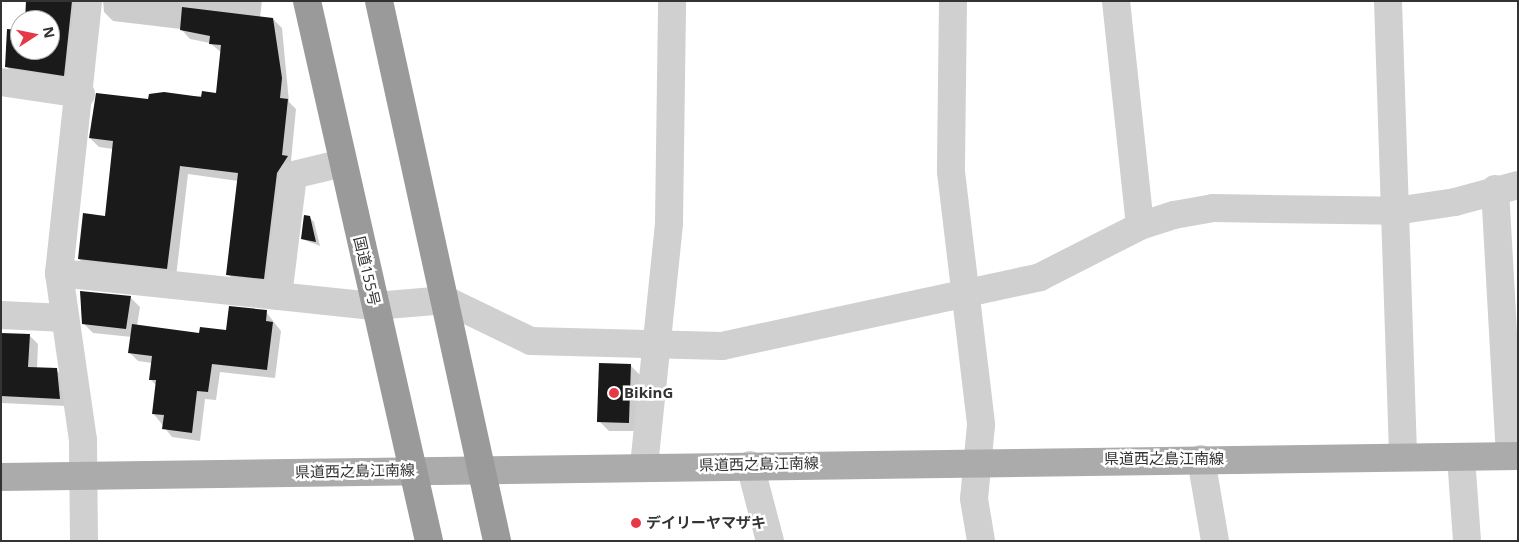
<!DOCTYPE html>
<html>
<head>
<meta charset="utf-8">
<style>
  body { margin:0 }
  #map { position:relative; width:1519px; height:542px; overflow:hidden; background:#fff; font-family:"Open Sans","Noto Sans JP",sans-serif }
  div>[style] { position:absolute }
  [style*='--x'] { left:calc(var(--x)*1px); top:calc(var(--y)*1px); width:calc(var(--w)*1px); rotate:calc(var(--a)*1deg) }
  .shadow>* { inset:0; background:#0003 }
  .building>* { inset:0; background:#1a1a1a; transform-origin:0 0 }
  .minor>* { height:28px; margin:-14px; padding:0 14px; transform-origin:14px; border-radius:14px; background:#d0d0d0 }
  .major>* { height:28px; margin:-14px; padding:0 14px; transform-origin:14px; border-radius:14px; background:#ababab }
  .highway>* { height:28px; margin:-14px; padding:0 14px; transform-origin:14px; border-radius:14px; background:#9a9a9a }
  .dots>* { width:14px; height:14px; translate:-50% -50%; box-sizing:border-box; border:2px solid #fff; border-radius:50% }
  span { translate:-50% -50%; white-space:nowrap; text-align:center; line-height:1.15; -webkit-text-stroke:5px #fff; paint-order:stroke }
  .street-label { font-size:15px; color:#333 }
  .poi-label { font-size:15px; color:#333; font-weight:700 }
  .left { translate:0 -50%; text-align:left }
  .frame { position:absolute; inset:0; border:2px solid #333; pointer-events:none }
  .north { position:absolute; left:10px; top:10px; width:50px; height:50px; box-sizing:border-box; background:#fff; border:1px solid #adadad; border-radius:50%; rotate:79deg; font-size:14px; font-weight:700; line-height:20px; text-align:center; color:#333 }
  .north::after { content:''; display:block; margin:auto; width:18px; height:22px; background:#e63946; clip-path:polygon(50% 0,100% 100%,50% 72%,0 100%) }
</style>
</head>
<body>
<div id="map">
  <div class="shadow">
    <div style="clip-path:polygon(28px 1px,84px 1px,73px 84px,15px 75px,6px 66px,20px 32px,20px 50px,50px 50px,50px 20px,26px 20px)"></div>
    <div style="clip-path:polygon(103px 1px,262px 1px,260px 18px,273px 19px,282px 28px,289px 102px,296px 109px,291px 161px,296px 166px,273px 287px,237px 283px,228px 274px,238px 181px,188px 174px,176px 277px,88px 268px,79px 259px,106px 217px,113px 149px,99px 147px,90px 138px,149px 101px,217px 94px,222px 53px,210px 43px,190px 39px,181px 29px,113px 21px,104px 12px)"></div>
    <div style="clip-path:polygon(309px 217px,314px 222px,320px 246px,302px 239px)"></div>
    <div style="clip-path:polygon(130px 297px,140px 307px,137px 326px,200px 334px,227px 332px,266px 312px,281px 331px,275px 378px,220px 372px,216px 400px,205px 399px,200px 441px,172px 437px,153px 413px,157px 386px,150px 379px,152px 363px,138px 361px,130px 353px,132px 337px,93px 333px,83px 323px)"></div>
    <div style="clip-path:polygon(1px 334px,30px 336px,38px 344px,37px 369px,56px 370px,65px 378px,67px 406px,1px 403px)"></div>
    <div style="clip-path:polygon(630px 365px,640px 375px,639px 431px,609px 431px,599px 421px)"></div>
  </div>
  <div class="building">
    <div style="clip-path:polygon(26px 1px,72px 1px,64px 76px,5px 67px,7px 29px,20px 30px,20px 50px,50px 50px,50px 20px,25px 20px)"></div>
    <div style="clip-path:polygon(182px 7px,273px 18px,282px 78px,280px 98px,288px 99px,282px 155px,288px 156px,277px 173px,264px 279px,226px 275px,238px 173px,180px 166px,167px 269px,78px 259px,83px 213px,105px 216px,113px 141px,89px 138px,96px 93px,148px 99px,149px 94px,164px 92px,201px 97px,202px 91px,216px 93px,221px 45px,209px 44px,210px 36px,180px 30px)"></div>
    <div style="clip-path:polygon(304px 215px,310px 216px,316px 242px,301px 239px)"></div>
    <div style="clip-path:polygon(80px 291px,131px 296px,126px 329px,82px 324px)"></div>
    <div style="clip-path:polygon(229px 306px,267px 310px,266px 321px,273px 322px,267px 370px,212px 364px,208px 392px,197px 391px,192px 433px,162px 429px,164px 415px,152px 414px,156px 380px,149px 380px,152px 356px,128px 353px,132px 324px,199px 333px,200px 327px,226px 330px)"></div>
    <div style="clip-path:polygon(1px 333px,30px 334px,28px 367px,57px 368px,60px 399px,1px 396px)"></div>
    <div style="left:599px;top:363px;width:32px;height:59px;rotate:2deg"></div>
  </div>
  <div class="minor">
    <div style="--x:953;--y:1;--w:171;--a:90.7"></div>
    <div style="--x:951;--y:172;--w:255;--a:83.2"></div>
    <div style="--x:981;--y:425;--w:74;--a:95.4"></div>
    <div style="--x:974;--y:499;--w:43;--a:80.5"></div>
    <div style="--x:1116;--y:1;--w:226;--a:83.9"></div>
    <div style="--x:1388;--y:1;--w:456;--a:88.1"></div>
    <div style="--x:1;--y:82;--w:81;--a:8.5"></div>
    <div style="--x:1495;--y:189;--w:267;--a:86.8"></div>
    <div style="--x:59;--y:273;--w:318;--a:6"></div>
    <div style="--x:375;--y:306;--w:71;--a:-4.8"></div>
    <div style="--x:446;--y:300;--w:94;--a:25.8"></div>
    <div style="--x:531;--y:341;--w:191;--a:1.5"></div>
    <div style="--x:722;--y:346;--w:325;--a:-12.2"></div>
    <div style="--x:1040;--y:277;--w:112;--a:-27"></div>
    <div style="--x:1140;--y:226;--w:36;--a:-18"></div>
    <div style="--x:1174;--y:215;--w:40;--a:-10"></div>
    <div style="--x:1213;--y:208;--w:182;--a:0.9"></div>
    <div style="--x:1395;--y:211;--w:61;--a:-8.5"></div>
    <div style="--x:1455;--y:202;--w:65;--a:-15.1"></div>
    <div style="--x:278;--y:296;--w:122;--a:-82.9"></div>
    <div style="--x:293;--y:175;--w:51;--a:-13.5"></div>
    <div style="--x:1;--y:315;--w:64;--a:2.7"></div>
    <div style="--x:1461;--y:457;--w:84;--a:85.9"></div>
    <div style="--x:1201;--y:459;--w:83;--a:80.3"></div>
    <div style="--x:750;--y:465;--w:79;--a:75.3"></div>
    <div style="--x:644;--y:466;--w:244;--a:-84.1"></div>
    <div style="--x:669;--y:223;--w:222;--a:-89.2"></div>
    <div style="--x:84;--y:541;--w:101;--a:-90.6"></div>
    <div style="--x:83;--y:440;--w:169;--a:-98.2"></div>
    <div style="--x:59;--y:273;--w:274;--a:-83.9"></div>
  </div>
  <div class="major">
    <div style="--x:1;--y:477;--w:1517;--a:-0.79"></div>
  </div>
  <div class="highway">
    <div style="--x:307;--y:1;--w:554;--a:77.27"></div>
    <div style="--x:379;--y:1;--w:553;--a:77.67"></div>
  </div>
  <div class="dots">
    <div style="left:614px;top:393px;background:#e63946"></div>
    <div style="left:636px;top:523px;background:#e63946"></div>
  </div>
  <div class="street-label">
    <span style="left:367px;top:271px;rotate:77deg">国道155号</span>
    <span style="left:1164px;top:459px">県道西之島江南線</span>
    <span style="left:759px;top:464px;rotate:-1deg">県道西之島江南線</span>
    <span style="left:355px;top:471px;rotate:-1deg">県道西之島江南線</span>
  </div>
  <div class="poi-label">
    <span class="left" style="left:624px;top:393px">BikinG</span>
    <span class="left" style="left:646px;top:523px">デイリーヤマザキ</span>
  </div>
  <div class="frame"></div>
  <div class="north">N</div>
</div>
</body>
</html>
